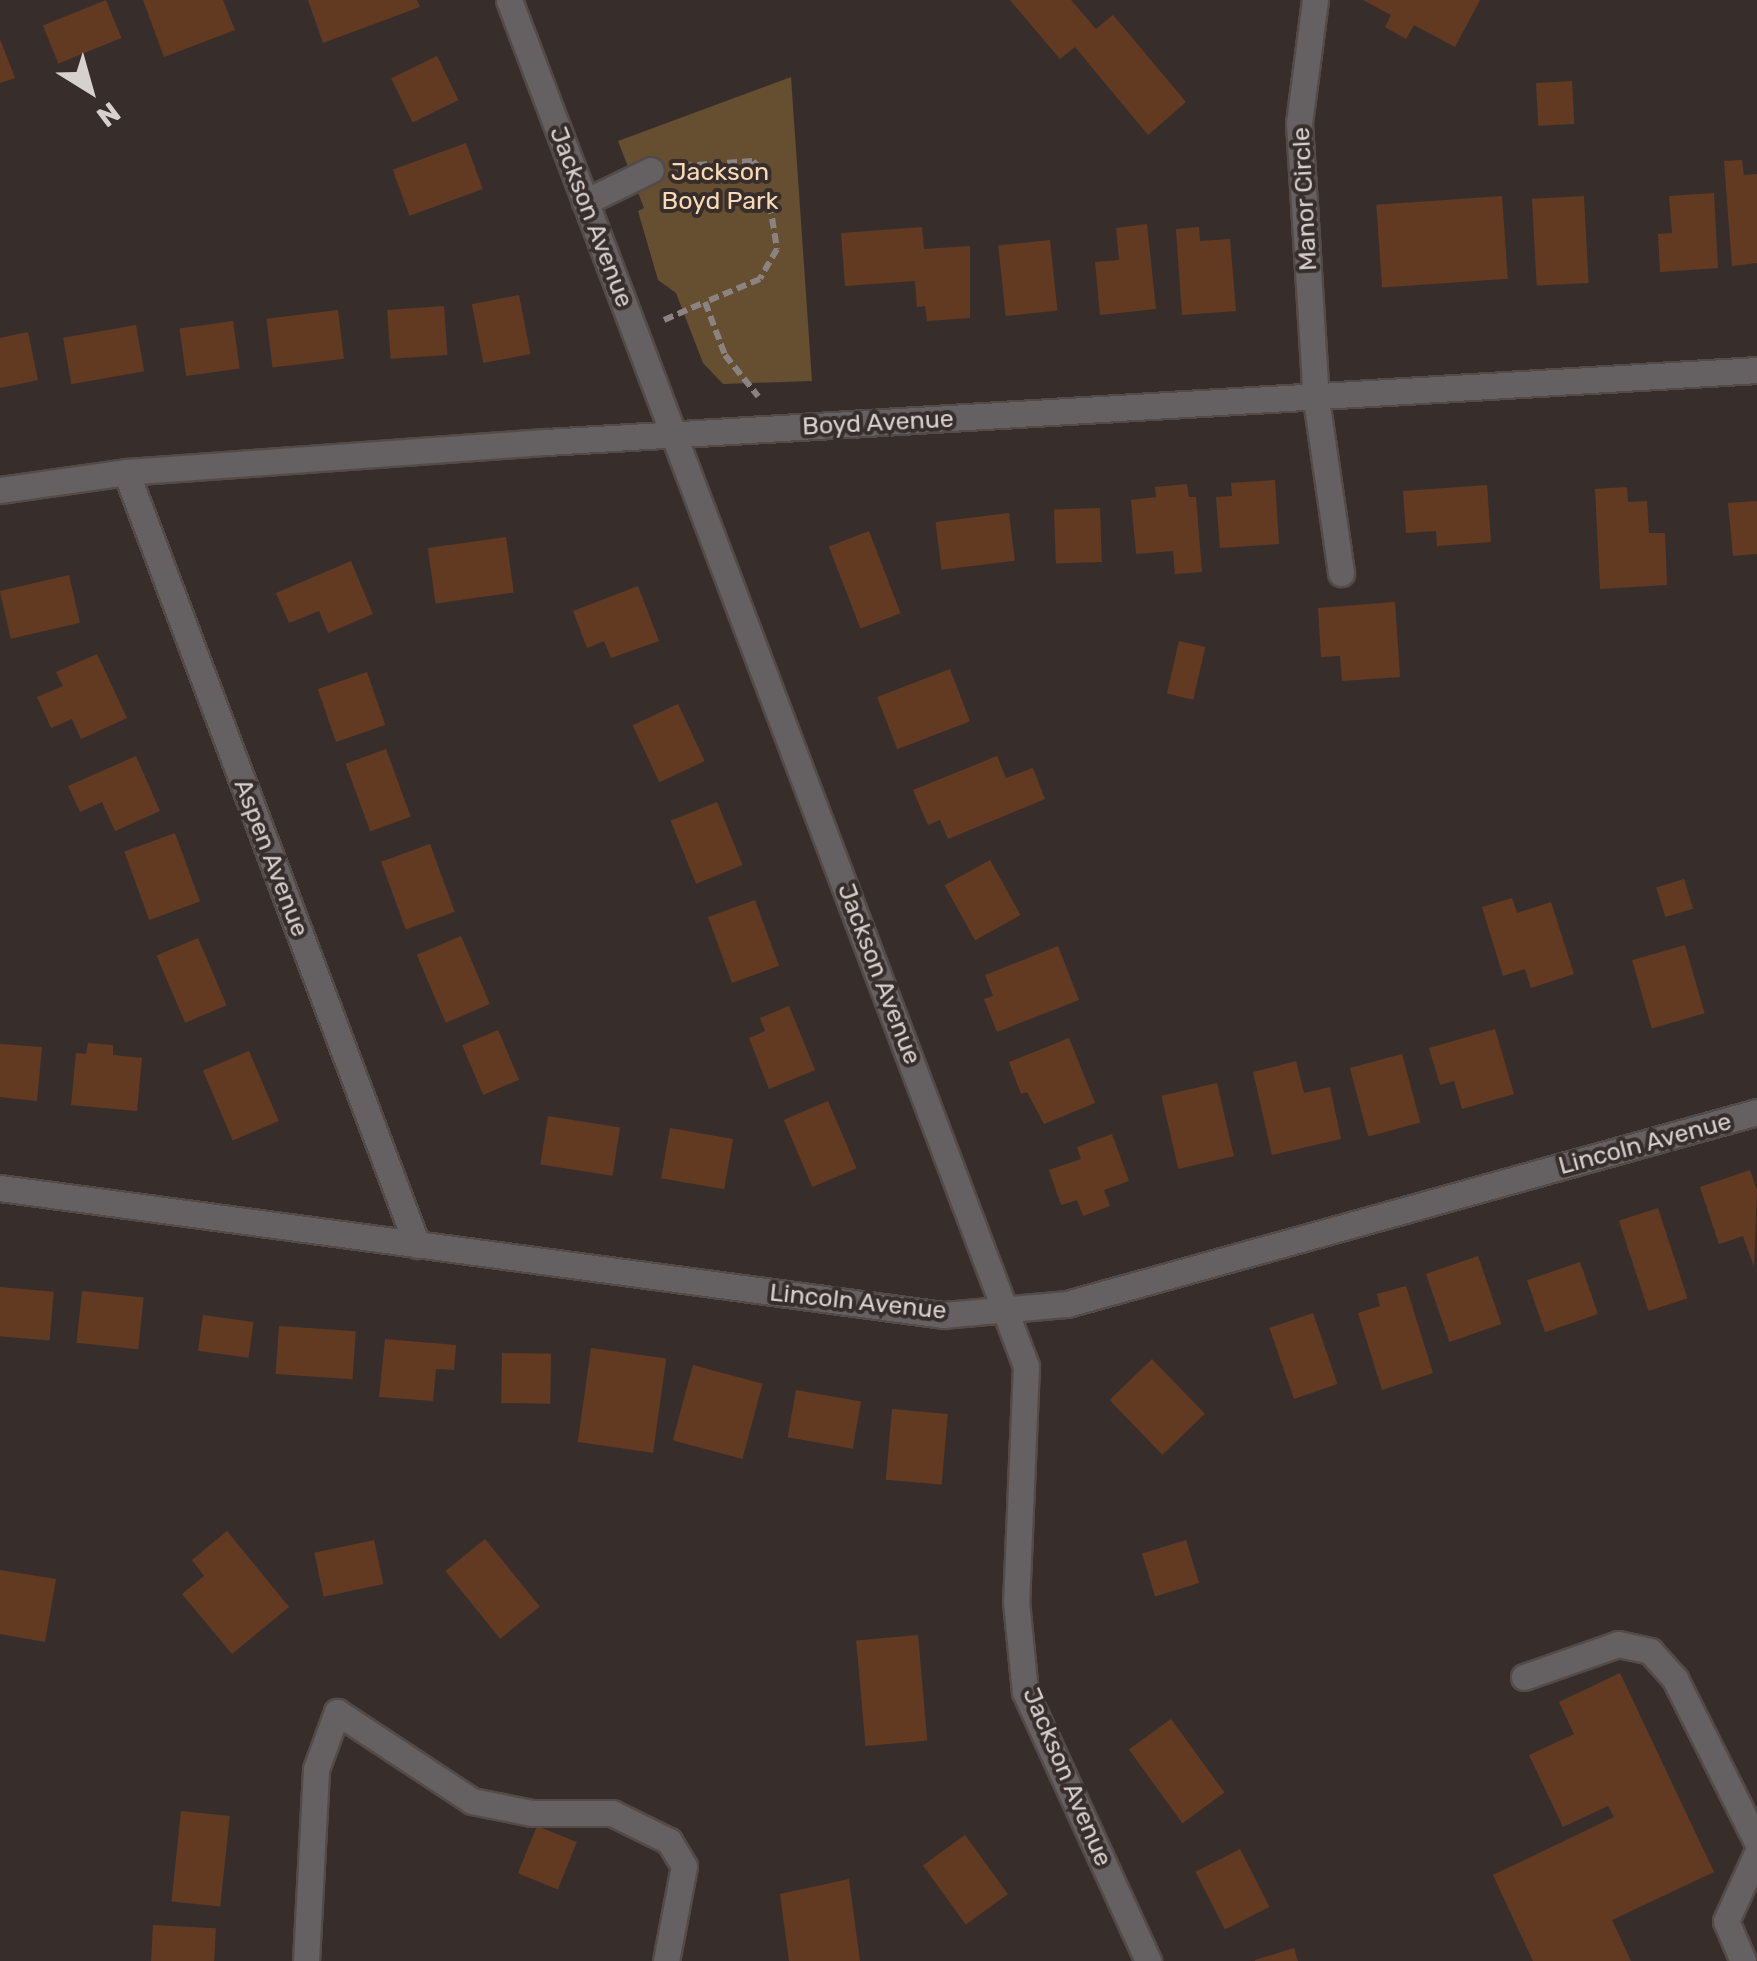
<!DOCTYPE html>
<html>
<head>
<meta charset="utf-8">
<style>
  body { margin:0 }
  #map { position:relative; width:1757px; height:1961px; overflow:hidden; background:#372e2c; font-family:Rubik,sans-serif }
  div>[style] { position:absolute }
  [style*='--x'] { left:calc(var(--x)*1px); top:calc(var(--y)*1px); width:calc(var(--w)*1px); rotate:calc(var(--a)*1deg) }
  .green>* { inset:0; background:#664e30 }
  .building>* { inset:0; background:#623a22; transform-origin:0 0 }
  .path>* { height:6px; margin-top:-3px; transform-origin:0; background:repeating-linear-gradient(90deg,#8b8382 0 10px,transparent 0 15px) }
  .roads { filter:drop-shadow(2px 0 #544b49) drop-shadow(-2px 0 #544b49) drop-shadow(0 2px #544b49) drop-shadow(0 -2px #544b49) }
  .minor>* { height:25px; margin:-12.5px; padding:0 12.5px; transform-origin:12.5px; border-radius:12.5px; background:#656061 }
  span { translate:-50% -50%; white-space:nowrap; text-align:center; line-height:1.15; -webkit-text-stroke:8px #372e2c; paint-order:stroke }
  .park-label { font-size:25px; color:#f9dab6 }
  .street-label { font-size:25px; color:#d6d0cf }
  .north { position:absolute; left:40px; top:40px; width:100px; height:100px; -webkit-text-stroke:8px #372e2c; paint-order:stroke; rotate:143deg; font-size:28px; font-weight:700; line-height:40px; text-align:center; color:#d6d0cf }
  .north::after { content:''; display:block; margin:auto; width:35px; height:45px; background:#d6d0cf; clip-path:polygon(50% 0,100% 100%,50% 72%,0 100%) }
</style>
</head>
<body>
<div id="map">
  <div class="green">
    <div style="clip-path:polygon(791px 77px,812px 381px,723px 384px,703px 363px,676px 293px,658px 280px,638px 211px,644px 208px,618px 141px)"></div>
  </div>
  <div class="building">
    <div style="left:106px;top:0;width:41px;height:68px;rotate:68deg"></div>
    <div style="clip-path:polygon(143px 0,223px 0,235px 30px,164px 57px)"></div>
    <div style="clip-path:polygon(308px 0,417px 0,420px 7px,323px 43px)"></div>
    <div style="clip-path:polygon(1010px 0,1071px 0,1096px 29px,1113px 15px,1186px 102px,1148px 135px,1075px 47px,1060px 59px)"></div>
    <div style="clip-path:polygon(1363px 0,1480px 0,1455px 47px,1414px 25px,1406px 39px,1385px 27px,1391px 15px)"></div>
    <div style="clip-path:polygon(0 39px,15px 78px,0 83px)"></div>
    <div style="left:437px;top:56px;width:49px;height:51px;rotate:64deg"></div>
    <div style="left:1572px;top:81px;width:43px;height:36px;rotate:87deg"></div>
    <div style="left:466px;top:143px;width:49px;height:78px;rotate:70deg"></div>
    <div style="clip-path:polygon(1742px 160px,1744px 175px,1757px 174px,1757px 263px,1732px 266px,1724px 161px)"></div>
    <div style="clip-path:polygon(1714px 193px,1718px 268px,1660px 272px,1658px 234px,1672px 233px,1669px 196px)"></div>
    <div style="left:1502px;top:196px;width:83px;height:126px;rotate:86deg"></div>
    <div style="left:1584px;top:196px;width:87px;height:52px;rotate:87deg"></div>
    <div style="clip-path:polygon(1147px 224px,1156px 309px,1100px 315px,1095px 262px,1119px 260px,1116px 228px)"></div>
    <div style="clip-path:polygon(922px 227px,924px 249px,970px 246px,970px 318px,927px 321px,925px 306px,917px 307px,915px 281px,845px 286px,841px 233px)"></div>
    <div style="clip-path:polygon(1199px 227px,1200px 241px,1230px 239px,1236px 311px,1182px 315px,1176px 229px)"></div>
    <div style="left:1050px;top:240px;width:71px;height:52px;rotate:84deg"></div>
    <div style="left:519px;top:295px;width:60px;height:48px;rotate:79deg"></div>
    <div style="left:444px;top:306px;width:49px;height:57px;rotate:86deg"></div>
    <div style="left:338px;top:310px;width:49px;height:72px;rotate:83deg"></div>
    <div style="left:233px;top:321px;width:48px;height:54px;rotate:82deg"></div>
    <div style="left:136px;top:325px;width:47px;height:74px;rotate:80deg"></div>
    <div style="clip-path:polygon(28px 332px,38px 380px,0 388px,0 338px)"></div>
    <div style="clip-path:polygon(1275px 480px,1279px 544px,1220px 548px,1216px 497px,1232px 496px,1231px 483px)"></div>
    <div style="clip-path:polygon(1187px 484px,1189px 497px,1196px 497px,1202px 572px,1175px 574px,1173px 551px,1136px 554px,1131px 500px,1156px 497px,1155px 487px)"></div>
    <div style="clip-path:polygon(1487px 485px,1491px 542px,1437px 546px,1436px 531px,1406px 533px,1403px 491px)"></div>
    <div style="clip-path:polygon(1627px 487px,1628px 502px,1647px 501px,1649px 533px,1665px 533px,1667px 585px,1600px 589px,1595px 489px)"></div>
    <div style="clip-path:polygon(1757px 501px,1757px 554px,1733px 556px,1728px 503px)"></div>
    <div style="left:1100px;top:508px;width:54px;height:46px;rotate:88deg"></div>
    <div style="left:1009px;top:513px;width:48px;height:74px;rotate:83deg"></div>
    <div style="left:869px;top:531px;width:88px;height:43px;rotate:69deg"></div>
    <div style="left:506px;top:537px;width:56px;height:79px;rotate:82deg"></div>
    <div style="clip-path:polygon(351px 561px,373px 614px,328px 633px,319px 611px,289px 623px,276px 593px)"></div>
    <div style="left:69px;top:575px;width:49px;height:71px;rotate:77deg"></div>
    <div style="clip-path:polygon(638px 586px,659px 641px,611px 658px,604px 641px,587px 648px,573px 611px)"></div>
    <div style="clip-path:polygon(1395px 602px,1400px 677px,1342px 681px,1340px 656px,1321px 657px,1318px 608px)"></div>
    <div style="left:1179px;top:641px;width:27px;height:54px;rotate:13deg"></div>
    <div style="clip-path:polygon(97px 654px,127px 718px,81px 739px,72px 719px,51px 728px,37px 697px,63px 686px,56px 672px)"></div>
    <div style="left:950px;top:669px;width:56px;height:78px;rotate:69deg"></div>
    <div style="left:367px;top:672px;width:56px;height:52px;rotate:71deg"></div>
    <div style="left:678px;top:704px;width:63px;height:50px;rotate:65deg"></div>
    <div style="left:386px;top:749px;width:72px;height:43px;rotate:70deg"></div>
    <div style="clip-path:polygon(136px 756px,160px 811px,115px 831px,102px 802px,80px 812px,68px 786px)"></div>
    <div style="clip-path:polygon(997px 756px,1006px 778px,1033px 768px,1045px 799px,948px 839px,940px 820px,928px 825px,913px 790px)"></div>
    <div style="left:717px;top:802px;width:68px;height:50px;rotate:68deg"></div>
    <div style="left:175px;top:833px;width:73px;height:54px;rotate:70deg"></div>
    <div style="left:430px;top:844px;width:72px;height:52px;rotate:70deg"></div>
    <div style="left:990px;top:860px;width:63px;height:52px;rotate:61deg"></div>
    <div style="left:1684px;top:879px;width:31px;height:29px;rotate:73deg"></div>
    <div style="clip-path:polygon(1512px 898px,1517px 913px,1551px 902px,1574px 974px,1531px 988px,1525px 969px,1503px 976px,1482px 907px)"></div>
    <div style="left:755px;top:900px;width:70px;height:50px;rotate:70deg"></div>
    <div style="left:461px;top:936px;width:74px;height:48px;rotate:67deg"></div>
    <div style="left:198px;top:938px;width:73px;height:45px;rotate:67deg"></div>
    <div style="left:1685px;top:945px;width:71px;height:55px;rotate:74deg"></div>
    <div style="clip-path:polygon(1058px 946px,1079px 1000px,997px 1032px,984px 999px,993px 996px,985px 975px)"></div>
    <div style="clip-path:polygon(789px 1006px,815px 1070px,769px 1089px,749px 1038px,765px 1031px,760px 1018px)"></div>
    <div style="clip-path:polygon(1495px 1029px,1514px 1094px,1462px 1109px,1454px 1081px,1440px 1085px,1429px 1048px)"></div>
    <div style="left:498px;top:1030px;width:54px;height:39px;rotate:67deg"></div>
    <div style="clip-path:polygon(1069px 1038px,1095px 1103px,1044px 1124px,1027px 1092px,1021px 1094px,1009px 1062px)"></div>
    <div style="clip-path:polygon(88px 1043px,113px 1045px,113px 1055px,142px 1058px,137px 1111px,71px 1105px,76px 1053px,86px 1054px)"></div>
    <div style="clip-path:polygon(0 1044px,42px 1047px,37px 1101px,0 1097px)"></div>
    <div style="left:249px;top:1051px;width:76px;height:50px;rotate:67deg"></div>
    <div style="left:1402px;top:1054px;width:71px;height:54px;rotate:75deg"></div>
    <div style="clip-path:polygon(1296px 1061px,1304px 1093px,1330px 1087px,1341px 1139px,1272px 1155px,1253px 1072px)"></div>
    <div style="left:1217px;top:1083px;width:75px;height:57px;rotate:77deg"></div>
    <div style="left:828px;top:1101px;width:73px;height:48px;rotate:67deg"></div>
    <div style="left:548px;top:1116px;width:73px;height:49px;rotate:9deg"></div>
    <div style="left:670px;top:1128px;width:64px;height:51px;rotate:10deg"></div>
    <div style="clip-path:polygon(1112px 1134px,1129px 1181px,1104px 1190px,1110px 1206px,1083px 1216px,1077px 1200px,1061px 1205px,1049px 1170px,1081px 1159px,1077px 1147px)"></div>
    <div style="clip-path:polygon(1750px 1170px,1757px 1190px,1754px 1267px,1743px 1236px,1719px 1244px,1700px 1187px)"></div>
    <div style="left:1658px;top:1208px;width:95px;height:41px;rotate:72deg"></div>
    <div style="left:1478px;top:1256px;width:72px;height:55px;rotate:71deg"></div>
    <div style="left:1580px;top:1262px;width:55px;height:56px;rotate:71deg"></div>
    <div style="clip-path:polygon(1406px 1286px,1433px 1373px,1382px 1390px,1358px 1313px,1380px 1306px,1377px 1294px)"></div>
    <div style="left:0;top:1287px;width:54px;height:49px;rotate:5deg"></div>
    <div style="left:82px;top:1291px;width:62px;height:52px;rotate:6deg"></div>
    <div style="left:1313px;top:1313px;width:75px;height:46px;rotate:71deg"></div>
    <div style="left:203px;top:1315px;width:51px;height:36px;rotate:8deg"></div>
    <div style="left:279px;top:1326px;width:77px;height:48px;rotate:4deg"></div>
    <div style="clip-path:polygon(385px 1339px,456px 1345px,454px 1370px,436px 1369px,433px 1401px,379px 1397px)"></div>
    <div style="left:591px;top:1348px;width:76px;height:95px;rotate:8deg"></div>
    <div style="left:502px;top:1353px;width:49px;height:50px;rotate:1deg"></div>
    <div style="left:1152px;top:1359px;width:76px;height:59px;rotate:46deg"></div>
    <div style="left:693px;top:1365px;width:72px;height:78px;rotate:15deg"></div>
    <div style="left:796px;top:1390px;width:66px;height:48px;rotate:10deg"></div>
    <div style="left:892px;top:1409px;width:56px;height:71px;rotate:5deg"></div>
    <div style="clip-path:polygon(227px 1531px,289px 1607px,232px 1654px,182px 1594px,204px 1576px,192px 1560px)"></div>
    <div style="left:485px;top:1539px;width:87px;height:51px;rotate:51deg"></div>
    <div style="left:374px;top:1540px;width:45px;height:61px;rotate:78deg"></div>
    <div style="left:1186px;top:1540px;width:45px;height:46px;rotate:73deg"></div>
    <div style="clip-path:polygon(0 1570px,56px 1579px,45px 1642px,0 1634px)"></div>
    <div style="left:918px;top:1635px;width:106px;height:62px;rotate:85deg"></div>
    <div style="clip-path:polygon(1620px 1673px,1714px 1872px,1612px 1920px,1631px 1961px,1533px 1961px,1493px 1875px,1614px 1817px,1608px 1806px,1563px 1827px,1529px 1755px,1574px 1734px,1559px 1702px)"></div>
    <div style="left:1171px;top:1719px;width:91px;height:52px;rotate:54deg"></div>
    <div style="left:181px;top:1811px;width:49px;height:91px;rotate:6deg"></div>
    <div style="left:537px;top:1826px;width:43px;height:51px;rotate:22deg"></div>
    <div style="left:965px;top:1835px;width:73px;height:52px;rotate:54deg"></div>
    <div style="left:1240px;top:1849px;width:65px;height:50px;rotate:63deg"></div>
    <div style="clip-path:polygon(849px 1879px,860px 1961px,789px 1961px,780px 1894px)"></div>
    <div style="left:153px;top:1925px;width:63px;height:36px;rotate:3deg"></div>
    <div style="clip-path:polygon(1294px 1948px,1298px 1961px,1255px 1961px,1255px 1960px)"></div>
  </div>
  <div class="path">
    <div style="--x:682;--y:166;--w:71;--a:-4"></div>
    <div style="--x:753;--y:161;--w:18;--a:47"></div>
    <div style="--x:765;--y:174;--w:76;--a:80.9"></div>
    <div style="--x:777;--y:249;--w:34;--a:120"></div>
    <div style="--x:760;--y:279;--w:60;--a:157.3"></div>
    <div style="--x:705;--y:302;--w:57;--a:69.3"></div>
    <div style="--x:725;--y:355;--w:53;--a:51.2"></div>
    <div style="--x:664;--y:320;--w:45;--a:-23.7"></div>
  </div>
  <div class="roads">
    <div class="minor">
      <div style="--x:509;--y:0;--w:1461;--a:69.27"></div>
      <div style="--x:1026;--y:1366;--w:235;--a:92.4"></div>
      <div style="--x:1016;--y:1601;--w:91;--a:84.4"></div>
      <div style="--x:1025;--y:1692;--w:296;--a:65.4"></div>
      <div style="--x:1315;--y:0;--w:124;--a:97.4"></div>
      <div style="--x:1299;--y:123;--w:277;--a:86.5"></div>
      <div style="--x:1316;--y:399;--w:176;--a:81.8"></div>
      <div style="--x:585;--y:202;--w:73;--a:-25.9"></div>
      <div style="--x:126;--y:472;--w:826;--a:69.37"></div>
      <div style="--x:0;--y:490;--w:127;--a:-8.1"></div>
      <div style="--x:126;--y:472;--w:421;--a:-4.1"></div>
      <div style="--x:546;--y:442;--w:1213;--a:-3.4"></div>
      <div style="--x:0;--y:1188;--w:952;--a:7.67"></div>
      <div style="--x:943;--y:1315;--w:124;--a:-5.1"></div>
      <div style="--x:1067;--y:1304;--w:716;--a:-15.55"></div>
      <div style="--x:1524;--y:1677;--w:100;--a:-19.3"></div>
      <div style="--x:1618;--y:1644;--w:33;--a:12"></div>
      <div style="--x:1650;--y:1651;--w:38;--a:48"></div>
      <div style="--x:1675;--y:1679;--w:182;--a:63.3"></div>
      <div style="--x:306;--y:1961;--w:192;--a:-87"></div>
      <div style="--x:316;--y:1769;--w:61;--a:-69.8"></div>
      <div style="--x:337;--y:1712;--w:162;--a:33.4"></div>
      <div style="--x:472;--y:1801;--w:61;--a:11.3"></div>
      <div style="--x:532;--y:1813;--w:80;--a:0"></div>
      <div style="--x:612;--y:1813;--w:64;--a:26.2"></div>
      <div style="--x:669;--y:1841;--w:29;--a:59"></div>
      <div style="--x:684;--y:1866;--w:97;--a:100.7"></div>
      <div style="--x:1743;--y:1961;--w:43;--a:-113"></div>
      <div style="--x:1726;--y:1921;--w:75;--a:-65.5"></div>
    </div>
  </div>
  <div class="park-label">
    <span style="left:720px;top:187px">Jackson<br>Boyd Park</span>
  </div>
  <div class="street-label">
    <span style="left:1305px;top:199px;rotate:-93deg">Manor Circle</span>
    <span style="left:591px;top:217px;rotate:69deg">Jackson Avenue</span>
    <span style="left:878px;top:423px;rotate:-3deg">Boyd Avenue</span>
    <span style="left:271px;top:858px;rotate:69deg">Aspen Avenue</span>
    <span style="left:879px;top:974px;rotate:69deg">Jackson Avenue</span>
    <span style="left:1645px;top:1144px;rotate:-15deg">Lincoln Avenue</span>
    <span style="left:858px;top:1302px;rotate:6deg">Lincoln Avenue</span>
    <span style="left:1067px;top:1777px;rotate:67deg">Jackson Avenue</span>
  </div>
  <div class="north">N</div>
</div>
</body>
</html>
